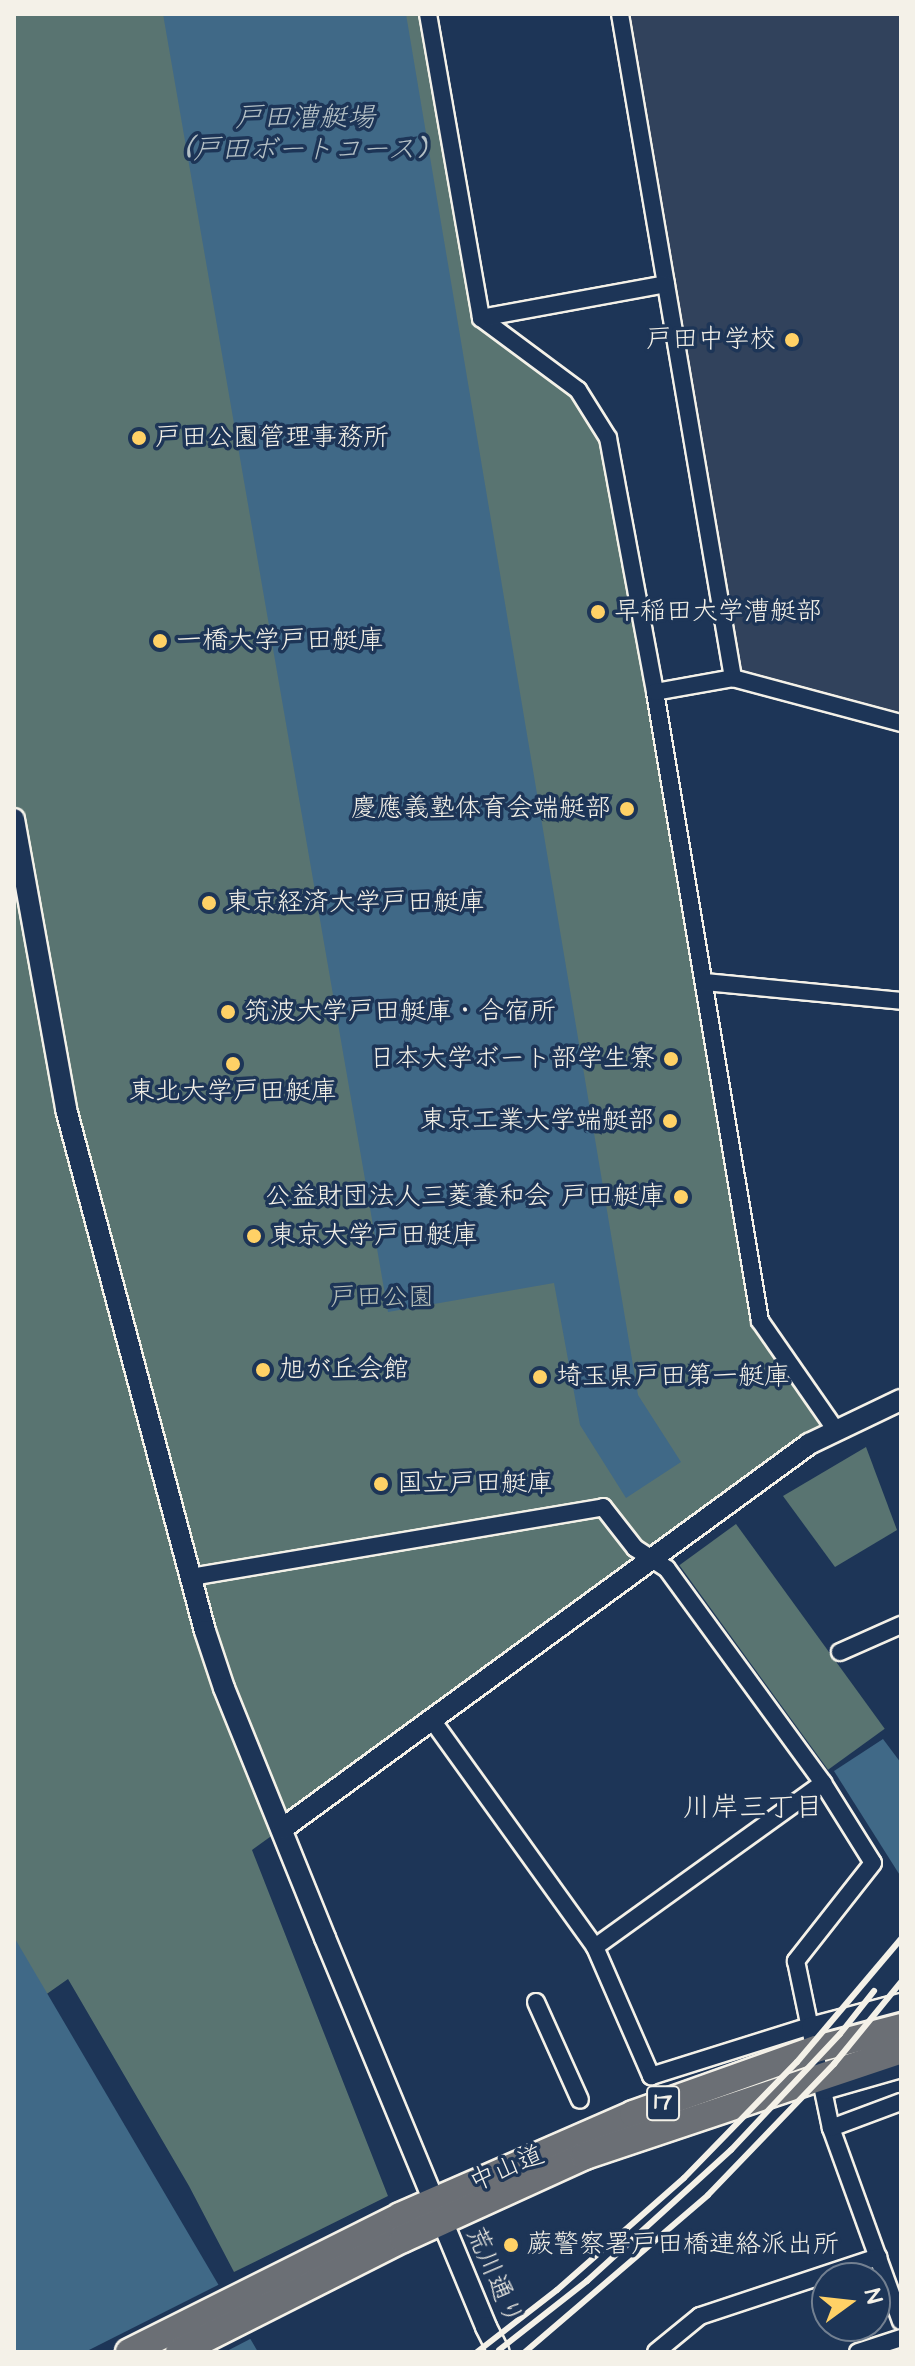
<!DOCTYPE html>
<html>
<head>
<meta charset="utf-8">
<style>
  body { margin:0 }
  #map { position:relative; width:915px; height:2366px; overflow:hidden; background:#1d3557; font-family:"Architects Daughter","Klee One",sans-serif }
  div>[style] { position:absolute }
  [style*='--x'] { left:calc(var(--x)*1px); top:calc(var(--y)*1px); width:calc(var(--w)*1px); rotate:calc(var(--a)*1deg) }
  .built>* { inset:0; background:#31425c }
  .green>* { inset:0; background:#597471; transform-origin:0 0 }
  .water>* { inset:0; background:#406987 }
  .pier>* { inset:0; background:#1d3557 }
  .roads { filter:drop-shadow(2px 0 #f4f1e8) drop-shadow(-2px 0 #f4f1e8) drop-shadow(0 2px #f4f1e8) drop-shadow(0 -2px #f4f1e8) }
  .minor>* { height:16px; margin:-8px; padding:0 8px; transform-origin:8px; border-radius:8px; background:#1d3557 }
  .tertiary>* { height:20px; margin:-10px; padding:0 10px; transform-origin:10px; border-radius:10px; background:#1d3557 }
  .trunk>* { height:26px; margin:-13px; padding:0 13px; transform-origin:13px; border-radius:13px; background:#6b6f75 }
  .rail>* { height:6px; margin:-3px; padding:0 3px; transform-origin:3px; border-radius:3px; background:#f4f1e8 }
  .dots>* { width:22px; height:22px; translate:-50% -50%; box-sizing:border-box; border:4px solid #1d3557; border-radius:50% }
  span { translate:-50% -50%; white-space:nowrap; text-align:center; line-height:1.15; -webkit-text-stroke:7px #1d3557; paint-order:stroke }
  .shield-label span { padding:2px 6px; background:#1d3557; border:2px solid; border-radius:6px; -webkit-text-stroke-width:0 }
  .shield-label { font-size:24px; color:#f4f1e8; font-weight:700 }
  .poi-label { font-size:26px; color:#f4f1e8 }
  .right { translate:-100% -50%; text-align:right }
  .left { translate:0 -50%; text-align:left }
  .park-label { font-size:26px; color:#b6bfb8 }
  .street-label { font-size:26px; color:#f4f1e8 }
  .water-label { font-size:28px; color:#b5c1c6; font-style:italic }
  .neighbourhood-label { font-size:28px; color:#f4f1e8 }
  .frame { position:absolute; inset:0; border:16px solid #f4f1e8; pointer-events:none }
  .north { position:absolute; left:811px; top:2262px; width:80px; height:80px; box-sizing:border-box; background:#1d3557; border:2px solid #738091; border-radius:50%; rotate:75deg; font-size:22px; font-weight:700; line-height:32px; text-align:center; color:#f4f1e8 }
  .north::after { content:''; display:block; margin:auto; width:28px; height:36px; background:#ffd166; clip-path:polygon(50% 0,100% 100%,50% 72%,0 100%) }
</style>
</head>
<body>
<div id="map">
  <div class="built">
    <div style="clip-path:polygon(628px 14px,901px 14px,901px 715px,744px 673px,739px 666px)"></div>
  </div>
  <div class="green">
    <div style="clip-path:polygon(14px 14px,428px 14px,481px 318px,578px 390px,611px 454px,760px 1321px,835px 1429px,252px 1850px,388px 2196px,234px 2272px,189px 2186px,68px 1979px,14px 2017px)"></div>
    <div style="clip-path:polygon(866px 1447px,897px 1530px,835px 1567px,783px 1496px)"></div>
    <div style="left:736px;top:1524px;width:253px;height:70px;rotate:54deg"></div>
  </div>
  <div class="water">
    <div style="clip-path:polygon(163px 14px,406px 14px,638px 1395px,681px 1462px,626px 1498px,580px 1425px,554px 1283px,388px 1312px)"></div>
    <div style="clip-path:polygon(883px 1739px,901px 1763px,901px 1877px,834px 1771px)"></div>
    <div style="clip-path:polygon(14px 1937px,258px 2352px,14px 2352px)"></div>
  </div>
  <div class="pier">
    <div style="clip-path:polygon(222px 2283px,254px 2337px,225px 2352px,85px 2352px)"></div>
  </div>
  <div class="roads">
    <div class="minor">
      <div style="--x:428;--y:14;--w:309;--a:80.1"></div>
      <div style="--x:481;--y:318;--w:121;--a:36.6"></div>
      <div style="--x:578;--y:390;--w:57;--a:58"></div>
      <div style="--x:608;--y:438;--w:258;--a:79.5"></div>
      <div style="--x:655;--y:692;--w:638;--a:80.52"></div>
      <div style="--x:760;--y:1321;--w:131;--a:55.2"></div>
      <div style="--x:620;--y:14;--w:674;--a:80.34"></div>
      <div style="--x:481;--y:318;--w:188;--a:-10.4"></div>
      <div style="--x:655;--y:692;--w:79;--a:-10.2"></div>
      <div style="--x:733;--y:678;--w:174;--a:15"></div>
      <div style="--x:705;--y:982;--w:197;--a:5.5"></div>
      <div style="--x:191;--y:1577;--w:418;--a:-9.6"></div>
      <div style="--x:603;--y:1507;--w:52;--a:52"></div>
      <div style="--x:635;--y:1548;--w:38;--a:33"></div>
      <div style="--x:667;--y:1569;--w:265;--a:53.9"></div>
      <div style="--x:823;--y:1783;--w:94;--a:58"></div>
      <div style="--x:873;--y:1863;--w:125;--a:128.2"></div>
      <div style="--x:796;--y:1961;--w:171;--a:78.2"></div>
      <div style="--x:831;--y:2128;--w:205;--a:70.1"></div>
      <div style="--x:840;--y:1652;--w:67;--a:-23.9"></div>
      <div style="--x:432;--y:1720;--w:279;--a:54.3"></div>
      <div style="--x:595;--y:1947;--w:141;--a:66.5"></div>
      <div style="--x:651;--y:2076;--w:167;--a:-17.5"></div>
      <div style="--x:810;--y:2026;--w:94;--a:-14.8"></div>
      <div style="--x:595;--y:1947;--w:281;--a:-35.7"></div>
      <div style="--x:536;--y:2002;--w:107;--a:65.8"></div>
      <div style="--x:824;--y:2091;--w:80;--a:-15.9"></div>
      <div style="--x:831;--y:2128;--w:75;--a:-20.4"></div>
      <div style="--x:656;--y:2352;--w:57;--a:-39.3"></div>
      <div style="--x:700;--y:2316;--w:188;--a:-18.3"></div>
      <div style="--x:858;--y:2352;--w:45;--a:-18"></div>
    </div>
    <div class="tertiary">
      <div style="--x:14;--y:819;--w:295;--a:79.8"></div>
      <div style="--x:66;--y:1109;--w:540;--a:75.09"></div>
      <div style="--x:205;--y:1631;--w:60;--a:71.6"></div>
      <div style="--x:224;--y:1688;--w:270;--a:68"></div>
      <div style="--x:325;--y:1938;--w:421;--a:67.5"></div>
      <div style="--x:486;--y:2327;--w:28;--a:63"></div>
      <div style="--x:282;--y:1829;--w:653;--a:-36.15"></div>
      <div style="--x:809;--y:1444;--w:102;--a:-25.6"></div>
    </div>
    <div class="trunk">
      <div style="--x:129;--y:2352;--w:303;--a:-26.6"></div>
      <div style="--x:400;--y:2216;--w:254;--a:-23.6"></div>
      <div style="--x:633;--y:2114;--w:194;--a:-19.6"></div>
      <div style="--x:816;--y:2049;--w:88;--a:-14.5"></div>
      <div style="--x:179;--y:2352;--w:251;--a:-26.8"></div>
      <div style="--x:403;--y:2239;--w:200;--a:-24.5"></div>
      <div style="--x:585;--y:2156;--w:333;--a:-18.5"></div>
    </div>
  </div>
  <div class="rail">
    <div style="--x:499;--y:2350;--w:112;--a:-38.1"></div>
    <div style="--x:587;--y:2281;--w:195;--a:-42.3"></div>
    <div style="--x:731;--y:2150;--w:159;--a:-46.8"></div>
    <div style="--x:840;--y:2034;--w:55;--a:-51.7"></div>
    <div style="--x:477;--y:2352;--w:101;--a:-37.8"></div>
    <div style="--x:557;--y:2290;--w:169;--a:-41.4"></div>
    <div style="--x:684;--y:2178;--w:162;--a:-45.8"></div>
    <div style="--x:797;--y:2062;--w:161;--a:-49.8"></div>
    <div style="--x:525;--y:2352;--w:241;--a:-40.6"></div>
    <div style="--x:708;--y:2195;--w:182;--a:-46.1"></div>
    <div style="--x:834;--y:2064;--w:106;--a:-50.7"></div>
  </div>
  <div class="dots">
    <div style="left:792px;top:340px;background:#ffd166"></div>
    <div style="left:139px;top:438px;background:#ffd166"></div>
    <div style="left:598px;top:612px;background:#ffd166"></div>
    <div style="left:160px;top:641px;background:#ffd166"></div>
    <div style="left:627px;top:809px;background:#ffd166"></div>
    <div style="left:209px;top:903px;background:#ffd166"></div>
    <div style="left:228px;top:1012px;background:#ffd166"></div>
    <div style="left:671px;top:1059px;background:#ffd166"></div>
    <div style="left:233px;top:1064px;background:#ffd166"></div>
    <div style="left:670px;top:1121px;background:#ffd166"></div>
    <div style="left:681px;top:1197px;background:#ffd166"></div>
    <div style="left:254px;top:1236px;background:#ffd166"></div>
    <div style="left:263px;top:1370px;background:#ffd166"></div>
    <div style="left:540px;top:1377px;background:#ffd166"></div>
    <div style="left:381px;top:1484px;background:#ffd166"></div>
    <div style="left:511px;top:2245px;background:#ffd166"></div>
  </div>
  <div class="shield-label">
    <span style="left:663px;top:2103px">17</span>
  </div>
  <div class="poi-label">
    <span class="right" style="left:776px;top:340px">戸田中学校</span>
    <span class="left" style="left:155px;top:438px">戸田公園管理事務所</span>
    <span class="left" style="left:614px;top:612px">早稲田大学漕艇部</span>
    <span class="left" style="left:176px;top:641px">一橋大学戸田艇庫</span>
    <span class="right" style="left:611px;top:809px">慶應義塾体育会端艇部</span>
    <span class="left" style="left:225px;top:903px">東京経済大学戸田艇庫</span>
    <span class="left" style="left:244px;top:1012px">筑波大学戸田艇庫・合宿所</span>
    <span class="right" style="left:655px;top:1059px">日本大学ボート部学生寮</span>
    <span style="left:233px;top:1092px">東北大学戸田艇庫</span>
    <span class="right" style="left:654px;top:1121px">東京工業大学端艇部</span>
    <span class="right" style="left:665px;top:1197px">公益財団法人三菱養和会 戸田艇庫</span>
    <span class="left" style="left:270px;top:1236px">東京大学戸田艇庫</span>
    <span class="left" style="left:279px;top:1370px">旭が丘会館</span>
    <span class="left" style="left:556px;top:1377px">埼玉県戸田第一艇庫</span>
    <span class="left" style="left:397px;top:1484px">国立戸田艇庫</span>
    <span class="left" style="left:527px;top:2245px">蕨警察署戸田橋連絡派出所</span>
  </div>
  <div class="park-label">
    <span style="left:382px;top:1298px">戸田公園</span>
  </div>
  <div class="street-label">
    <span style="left:507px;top:2169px;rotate:-23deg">中山道</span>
    <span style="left:494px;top:2276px;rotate:67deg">荒川通り</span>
  </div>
  <div class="water-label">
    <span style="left:305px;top:134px">戸田漕艇場<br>(戸田ボートコース)</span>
  </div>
  <div class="neighbourhood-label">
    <span style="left:753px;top:1808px">川岸三丁目</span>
  </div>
  <div class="frame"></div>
  <div class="north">N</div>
</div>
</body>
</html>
